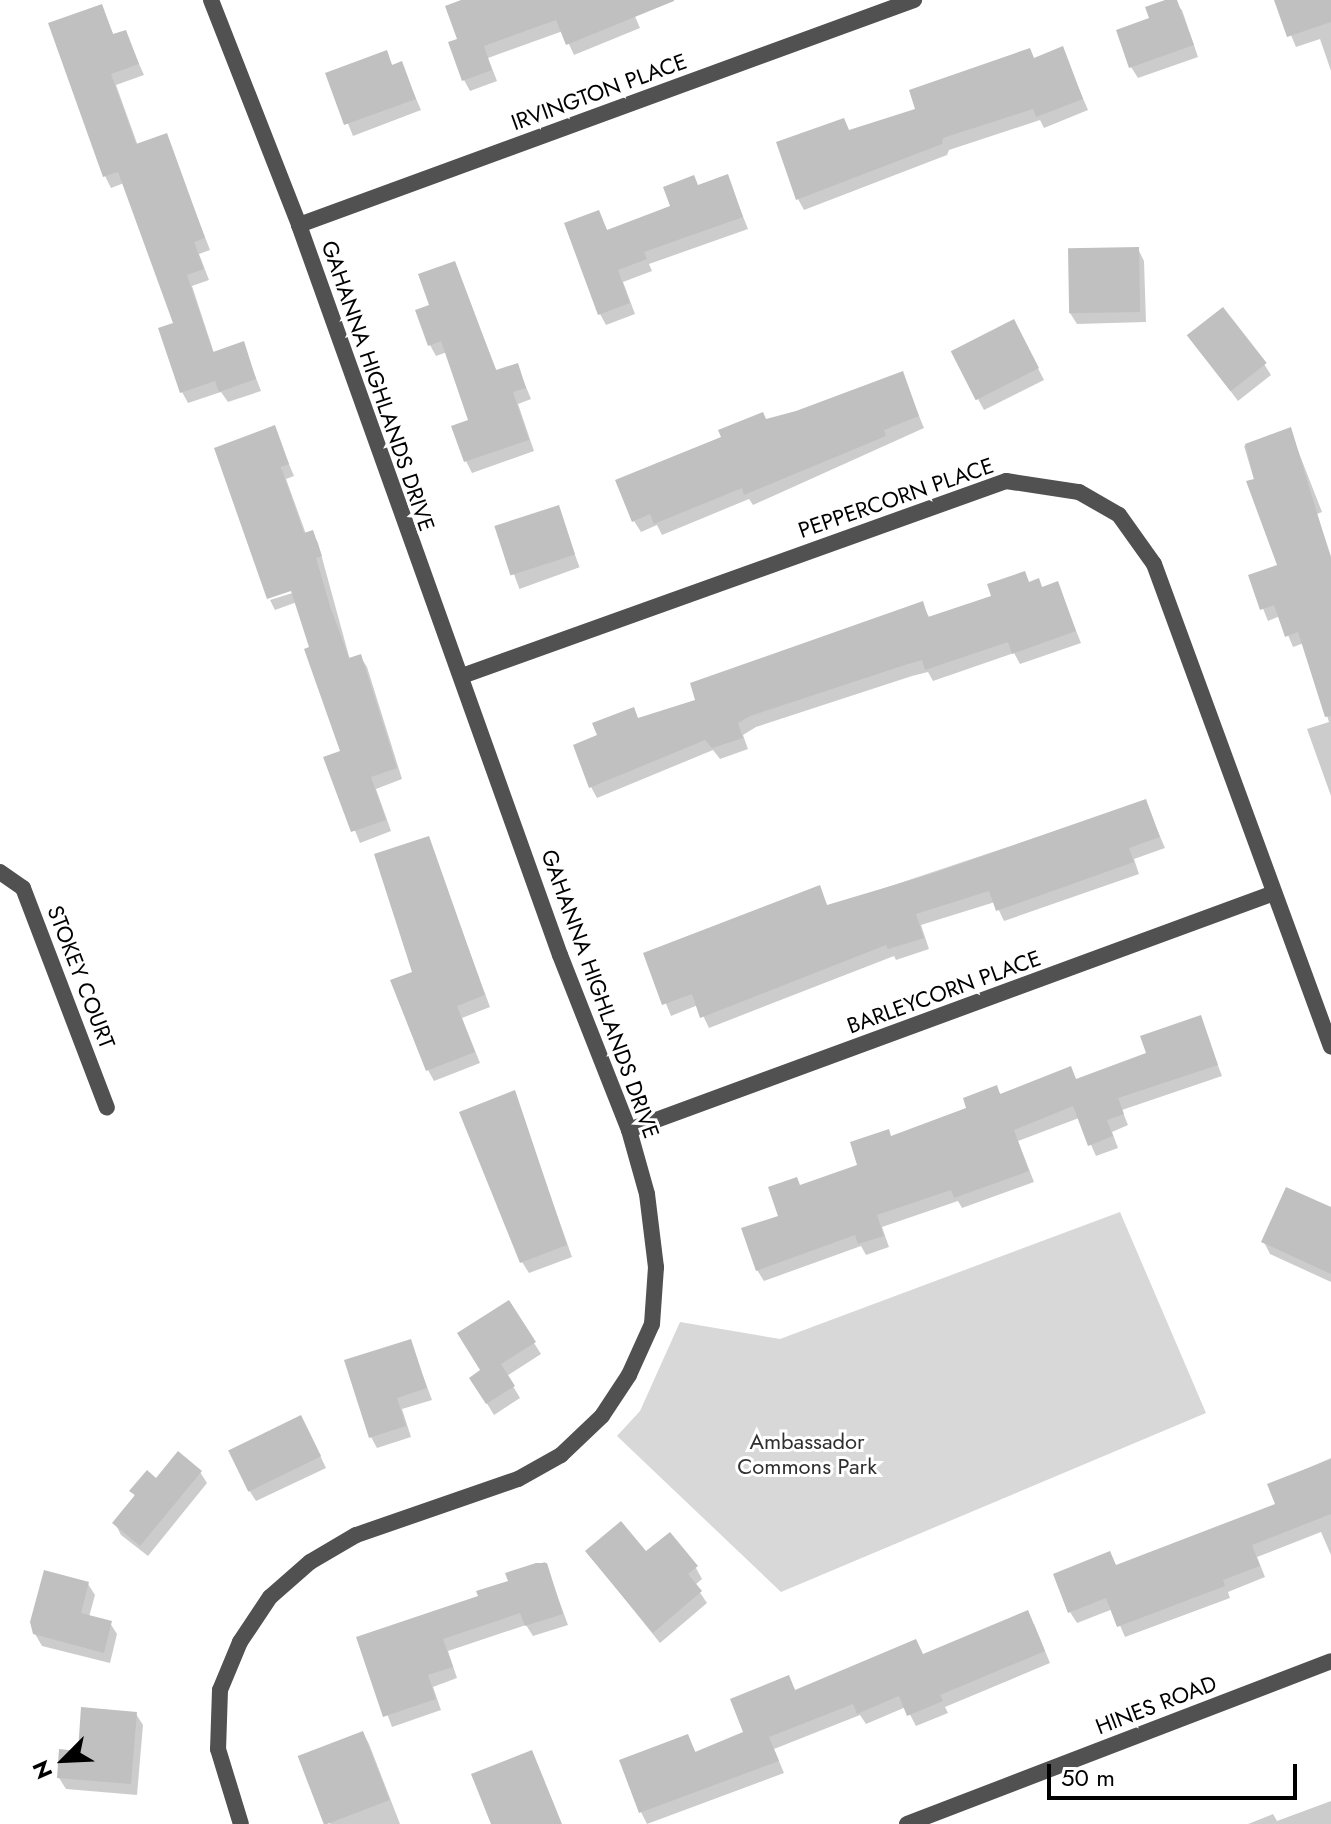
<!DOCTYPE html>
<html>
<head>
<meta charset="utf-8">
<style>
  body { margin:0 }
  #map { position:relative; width:1331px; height:1824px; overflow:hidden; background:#fff; font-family:Jost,sans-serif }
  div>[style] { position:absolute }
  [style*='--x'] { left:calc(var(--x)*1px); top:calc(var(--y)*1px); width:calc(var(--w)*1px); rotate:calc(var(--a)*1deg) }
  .green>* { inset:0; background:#d8d8d8 }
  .shadow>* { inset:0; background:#0003; transform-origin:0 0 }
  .building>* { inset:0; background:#c0c0c0; transform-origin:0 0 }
  .street>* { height:16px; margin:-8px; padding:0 8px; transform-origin:8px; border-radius:8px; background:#515151 }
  span { translate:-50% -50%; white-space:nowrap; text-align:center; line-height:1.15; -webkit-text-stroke:6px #fff; paint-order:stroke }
  .street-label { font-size:22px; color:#000 }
  .park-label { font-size:22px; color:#2f2f2f }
  .north { position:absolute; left:24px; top:1720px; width:80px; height:80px; -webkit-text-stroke:6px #fff; paint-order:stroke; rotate:246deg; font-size:22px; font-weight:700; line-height:32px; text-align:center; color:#000 }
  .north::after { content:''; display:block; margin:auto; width:28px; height:36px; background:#000; clip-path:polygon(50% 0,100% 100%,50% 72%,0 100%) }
  .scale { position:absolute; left:1047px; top:1764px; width:250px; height:36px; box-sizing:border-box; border:4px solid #000; border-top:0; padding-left:10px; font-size:24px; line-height:28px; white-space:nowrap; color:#000; -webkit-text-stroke:6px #fff; paint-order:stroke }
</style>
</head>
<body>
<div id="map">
  <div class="green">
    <div style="clip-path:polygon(1120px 1212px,1206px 1413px,781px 1592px,617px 1436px,640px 1411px,680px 1322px,780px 1339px)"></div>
  </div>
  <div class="shadow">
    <div style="clip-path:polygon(467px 0,628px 0,640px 28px,574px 55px,563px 31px,488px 58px,497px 81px,470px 91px,464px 80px,460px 40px)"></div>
    <div style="clip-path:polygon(1171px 0,1182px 10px,1198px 57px,1138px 78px,1131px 67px,1152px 19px)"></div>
    <div style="clip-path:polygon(1276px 0,1331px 0,1331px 71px,1320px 39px,1296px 47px)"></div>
    <div style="clip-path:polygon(101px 6px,114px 36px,125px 32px,144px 75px,116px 85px,138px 146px,166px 136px,210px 250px,199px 254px,209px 280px,192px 286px,214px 353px,243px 344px,261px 391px,228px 402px,221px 392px,188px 403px,182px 392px,176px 324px,124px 183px,111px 188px,105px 176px)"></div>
    <div style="clip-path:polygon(1062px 49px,1088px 110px,1044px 128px,1040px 120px,949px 150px,947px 155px,804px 210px,798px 199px,918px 110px)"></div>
    <div style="clip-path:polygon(386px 52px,393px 67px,401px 64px,421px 110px,353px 136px,328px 74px)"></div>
    <div style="clip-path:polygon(727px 176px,748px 229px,649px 264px,652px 271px,623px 282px,635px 314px,606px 325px,600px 314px,598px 213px,608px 232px,672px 207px,698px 187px)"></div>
    <div style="clip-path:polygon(1138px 249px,1144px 261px,1146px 322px,1077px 324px,1070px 313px)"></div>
    <div style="clip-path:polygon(454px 263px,497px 372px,517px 365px,531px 399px,518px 404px,534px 451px,472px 473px,466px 461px,471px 421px,447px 352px,436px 356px,430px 345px,432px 306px)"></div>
    <div style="clip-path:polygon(1020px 333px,1044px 380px,984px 410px,978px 399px)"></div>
    <div style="clip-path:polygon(1189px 336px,1264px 364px,1271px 375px,1238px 401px)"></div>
    <div style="clip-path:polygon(902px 374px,924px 428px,753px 505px,749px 499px,662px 535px,657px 525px,641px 532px,634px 521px)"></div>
    <div style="clip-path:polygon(1290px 430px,1322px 512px,1317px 514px,1331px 556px,1331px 796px,1307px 729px,1329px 722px,1304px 643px,1293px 647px,1280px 616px,1268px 621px,1250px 576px,1280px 566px,1244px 446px)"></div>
    <div style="clip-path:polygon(275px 431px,294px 476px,286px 479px,306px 534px,312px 532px,318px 543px,350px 660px,360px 656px,367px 667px,402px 779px,376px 789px,391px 831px,360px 843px,326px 758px,342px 752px,297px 602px,275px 610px,270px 600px,302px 590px)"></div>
    <div style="left:558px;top:508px;width:63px;height:64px;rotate:70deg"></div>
    <div style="clip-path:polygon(1038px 581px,1043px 589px,1057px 583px,1081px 643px,1020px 664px,1014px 653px,933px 681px,928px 672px,912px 676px,756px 727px,743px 735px,748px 749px,720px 759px,713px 750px,597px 798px,591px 787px,639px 720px,698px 701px,922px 603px,930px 619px)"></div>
    <div style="clip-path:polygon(1145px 801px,1165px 848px,1134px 859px,1139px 874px,1004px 921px,995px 902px,921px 925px,929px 949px,896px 960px,894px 956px,709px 1028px,698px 1005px,671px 1016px,646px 954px,819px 888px,828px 907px)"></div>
    <div style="clip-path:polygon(428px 839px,490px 1007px,462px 1018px,480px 1063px,434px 1081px,428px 1070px,415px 973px)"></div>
    <div style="clip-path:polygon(1200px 1018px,1222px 1076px,1122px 1110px,1128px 1125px,1112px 1132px,1118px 1148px,1096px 1156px,1079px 1118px,1018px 1141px,1034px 1182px,962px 1208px,958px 1201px,882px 1227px,889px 1247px,866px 1255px,861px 1246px,764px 1281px,757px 1270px,780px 1217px,800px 1187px,860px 1167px,892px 1138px,969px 1109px,996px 1087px,1001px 1095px,1070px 1069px,1077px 1081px,1148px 1054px)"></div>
    <div style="clip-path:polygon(514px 1093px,572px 1257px,529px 1273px,522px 1262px)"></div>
    <div style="clip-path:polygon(1331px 1209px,1331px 1282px,1270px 1254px,1264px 1242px)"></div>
    <div style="clip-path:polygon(508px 1302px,541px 1354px,507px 1376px,520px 1398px,494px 1415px,478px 1389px)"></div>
    <div style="clip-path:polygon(410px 1341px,432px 1400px,402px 1409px,411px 1437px,377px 1448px,371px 1437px)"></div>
    <div style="clip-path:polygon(307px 1428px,326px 1468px,256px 1501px,249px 1490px)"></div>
    <div style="clip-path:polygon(1331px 1458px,1331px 1555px,1321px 1532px,1257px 1557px,1265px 1577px,1228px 1592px,1230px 1598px,1125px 1637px,1113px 1609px,1077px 1623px,1070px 1612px,1117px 1567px,1278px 1505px,1270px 1485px)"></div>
    <div style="clip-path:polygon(200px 1472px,207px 1483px,148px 1556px,121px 1535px,115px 1523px,136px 1498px,132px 1491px)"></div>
    <div style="clip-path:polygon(587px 1552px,646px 1554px,696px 1568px,702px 1579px,695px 1585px,707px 1603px,660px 1643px)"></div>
    <div style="clip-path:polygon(545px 1562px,568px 1625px,533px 1636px,526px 1625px,448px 1651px,457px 1678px,433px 1687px,441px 1710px,392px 1727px,359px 1638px,480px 1597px,510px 1582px,508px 1574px)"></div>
    <div style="clip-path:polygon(88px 1584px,95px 1595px,89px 1617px,110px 1623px,117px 1634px,110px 1663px,42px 1646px,35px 1634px)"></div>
    <div style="clip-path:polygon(1034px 1624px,1050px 1663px,945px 1707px,948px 1713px,916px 1726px,906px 1707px,866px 1724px,860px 1715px,774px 1749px,784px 1773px,647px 1824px,641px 1812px,622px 1761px,688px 1736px,696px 1753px,745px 1733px,789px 1678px,796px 1692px)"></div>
    <div style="clip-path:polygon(136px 1714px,143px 1725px,137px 1795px,66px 1789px,59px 1778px,80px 1753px)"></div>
    <div style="clip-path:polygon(363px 1733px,369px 1744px,400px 1824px,330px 1824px,301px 1757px)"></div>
    <div style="clip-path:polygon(1331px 1801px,1331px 1824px,1248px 1824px,1273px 1814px,1277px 1821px)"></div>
  </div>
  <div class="building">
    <div style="clip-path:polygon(461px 0,674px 0,674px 1px,566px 45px,556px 20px,484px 46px,492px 70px,462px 81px,448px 42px,457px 39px,445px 6px)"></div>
    <div style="clip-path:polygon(1165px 0,1177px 0,1194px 45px,1129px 68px,1116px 30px,1149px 18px,1145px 7px)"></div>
    <div style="clip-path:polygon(1274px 0,1331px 0,1331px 22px,1287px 37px)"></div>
    <div style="clip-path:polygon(102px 4px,113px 34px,126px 30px,139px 64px,111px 74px,136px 144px,167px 133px,205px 238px,194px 242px,204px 269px,187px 275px,213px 352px,244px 341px,256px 379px,219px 392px,215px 381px,180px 393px,158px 328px,173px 323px,118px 172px,103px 177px,48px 23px)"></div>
    <div style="clip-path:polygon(1063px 46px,1083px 99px,1036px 117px,1033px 109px,943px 138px,942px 144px,796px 200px,776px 142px,844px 118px,849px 130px,915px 109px,909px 90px,1030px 48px,1034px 58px)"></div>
    <div style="clip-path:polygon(387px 50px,392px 65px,402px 61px,416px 99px,344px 125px,325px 73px)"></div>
    <div style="clip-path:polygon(728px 174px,743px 217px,644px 252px,647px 259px,618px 270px,630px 303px,598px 315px,564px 223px,599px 210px,607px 230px,670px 206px,663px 187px,694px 175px,698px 185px)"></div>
    <div style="left:1139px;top:247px;width:65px;height:71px;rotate:89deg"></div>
    <div style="clip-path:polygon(455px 261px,496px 370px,518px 363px,526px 388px,513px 392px,529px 440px,464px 462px,451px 426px,468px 420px,441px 341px,428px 346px,415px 310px,429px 305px,418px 274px)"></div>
    <div style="left:1223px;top:307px;width:71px;height:46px;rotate:52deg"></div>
    <div style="left:1014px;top:319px;width:55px;height:71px;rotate:63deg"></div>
    <div style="clip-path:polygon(903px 371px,919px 416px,884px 430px,886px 436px,744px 495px,742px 488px,654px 524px,650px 514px,632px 522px,615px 480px,721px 437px,718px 430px,763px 412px,766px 419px,796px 411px)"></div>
    <div style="clip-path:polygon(275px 425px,289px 464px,281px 467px,304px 533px,313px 530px,322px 556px,316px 558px,330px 606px,349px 658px,361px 654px,397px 768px,371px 777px,386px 820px,351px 832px,323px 757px,340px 751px,304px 649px,309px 647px,291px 591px,267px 599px,214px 448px)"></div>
    <div style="clip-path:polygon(1291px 427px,1331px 559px,1331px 716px,1325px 717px,1298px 632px,1285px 637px,1274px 605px,1260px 610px,1248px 575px,1277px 565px,1246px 481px,1254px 479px,1245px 444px)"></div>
    <div style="left:559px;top:505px;width:52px;height:68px;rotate:72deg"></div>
    <div style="clip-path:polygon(1025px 571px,1029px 582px,1039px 578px,1042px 587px,1058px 581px,1076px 631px,1012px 654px,1008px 642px,925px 670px,922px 660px,905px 665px,750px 716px,738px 723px,743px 738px,712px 748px,705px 740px,589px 788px,573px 745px,597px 735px,592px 723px,634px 707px,638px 718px,695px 700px,690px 683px,923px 601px,928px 617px,991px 596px,987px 584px)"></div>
    <div style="clip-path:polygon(1146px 799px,1160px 837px,1129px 848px,1134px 862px,996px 911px,989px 891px,916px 914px,924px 938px,888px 949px,886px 945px,700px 1018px,692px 994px,662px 1005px,643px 953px,820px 885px,827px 905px,931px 874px)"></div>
    <div style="clip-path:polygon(429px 836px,485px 995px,457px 1006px,475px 1052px,426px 1071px,390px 980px,412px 972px,374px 854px)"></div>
    <div style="clip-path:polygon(1201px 1015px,1218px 1065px,1118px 1098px,1124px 1114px,1107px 1120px,1113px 1136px,1088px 1146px,1073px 1106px,1014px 1130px,1029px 1171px,954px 1198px,951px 1190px,877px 1215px,884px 1236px,858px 1244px,855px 1235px,756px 1271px,741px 1228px,778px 1216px,768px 1187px,797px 1177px,800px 1185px,857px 1165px,850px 1142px,889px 1129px,891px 1136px,966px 1108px,963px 1098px,997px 1085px,1000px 1094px,1071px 1066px,1076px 1079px,1146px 1053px,1140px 1036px)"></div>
    <div style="clip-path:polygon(515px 1090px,567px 1245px,520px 1263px,459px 1112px)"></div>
    <div style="clip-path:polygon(1286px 1187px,1331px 1207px,1331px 1274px,1261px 1242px)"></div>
    <div style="clip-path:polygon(509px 1300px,536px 1342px,501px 1364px,515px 1386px,486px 1404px,469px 1378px,480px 1370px,457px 1333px)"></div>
    <div style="clip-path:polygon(411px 1339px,427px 1388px,397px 1398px,406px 1426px,369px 1438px,344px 1360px)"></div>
    <div style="left:301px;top:1415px;width:46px;height:81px;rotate:64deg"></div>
    <div style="clip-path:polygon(178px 1451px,202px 1471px,140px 1546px,112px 1523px,135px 1495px,129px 1491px,147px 1470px,156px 1478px)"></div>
    <div style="clip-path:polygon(1331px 1459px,1331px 1514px,1252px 1545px,1260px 1566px,1223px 1580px,1225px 1586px,1117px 1627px,1106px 1598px,1068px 1613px,1053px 1574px,1110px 1551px,1116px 1565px,1275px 1504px,1267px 1484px)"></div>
    <div style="clip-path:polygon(621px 1521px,646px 1551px,670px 1532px,698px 1566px,688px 1574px,702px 1591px,653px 1633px,585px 1551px)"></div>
    <div style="clip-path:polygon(536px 1563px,547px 1563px,563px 1614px,525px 1626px,520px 1613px,443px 1639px,453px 1667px,428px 1675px,436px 1699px,383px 1717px,356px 1637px,478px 1596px,476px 1591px,508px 1581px,505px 1573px)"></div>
    <div style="clip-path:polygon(44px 1570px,89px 1582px,81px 1613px,112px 1621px,104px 1653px,33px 1634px,30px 1622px)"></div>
    <div style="clip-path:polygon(1028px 1610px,1045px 1651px,940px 1695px,943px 1701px,907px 1716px,899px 1696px,857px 1714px,853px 1704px,769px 1737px,779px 1761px,639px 1813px,619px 1760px,688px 1734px,695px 1752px,743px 1732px,730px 1699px,789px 1675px,795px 1690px,916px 1639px,923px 1654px)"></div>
    <div style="clip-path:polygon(81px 1707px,137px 1712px,131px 1784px,57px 1778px,59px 1749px,78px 1751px)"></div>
    <div style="left:363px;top:1731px;width:74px;height:70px;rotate:69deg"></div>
    <div style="clip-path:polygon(532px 1750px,562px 1824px,491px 1824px,471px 1774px)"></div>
  </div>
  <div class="street">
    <div style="--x:211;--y:0;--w:242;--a:68.6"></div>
    <div style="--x:299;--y:225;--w:775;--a:70.33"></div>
    <div style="--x:560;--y:955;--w:188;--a:68.5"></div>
    <div style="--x:629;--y:1130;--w:66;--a:74.3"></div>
    <div style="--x:647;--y:1194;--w:74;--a:83"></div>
    <div style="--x:656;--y:1267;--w:57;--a:94"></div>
    <div style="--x:652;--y:1324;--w:56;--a:114.3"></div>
    <div style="--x:629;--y:1375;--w:49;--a:123.4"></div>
    <div style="--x:602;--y:1416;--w:57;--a:136.4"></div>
    <div style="--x:561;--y:1455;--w:49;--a:150.8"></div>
    <div style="--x:518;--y:1479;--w:171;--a:160.9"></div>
    <div style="--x:356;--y:1535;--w:53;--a:149.6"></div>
    <div style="--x:310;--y:1562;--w:53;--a:138.8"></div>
    <div style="--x:270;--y:1597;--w:54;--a:123.7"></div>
    <div style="--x:240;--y:1642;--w:52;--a:112.6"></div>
    <div style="--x:220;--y:1690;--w:59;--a:91.9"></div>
    <div style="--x:218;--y:1749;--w:78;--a:73"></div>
    <div style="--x:299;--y:225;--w:655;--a:-20.1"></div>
    <div style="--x:462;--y:676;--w:578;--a:-19.72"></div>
    <div style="--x:1006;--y:481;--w:74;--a:8.6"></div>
    <div style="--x:1079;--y:492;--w:46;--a:29.9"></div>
    <div style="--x:1119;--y:515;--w:60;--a:54.5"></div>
    <div style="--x:1154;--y:564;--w:514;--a:69.87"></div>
    <div style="--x:0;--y:872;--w:28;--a:35"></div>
    <div style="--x:23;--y:888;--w:235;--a:69.1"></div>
    <div style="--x:629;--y:1130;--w:687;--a:-20.18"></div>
    <div style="--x:907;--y:1824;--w:454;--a:-21"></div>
  </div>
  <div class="street-label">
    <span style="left:599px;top:92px;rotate:-20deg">IRVINGTON PLACE</span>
    <span style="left:378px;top:386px;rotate:71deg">GAHANNA HIGHLANDS DRIVE</span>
    <span style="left:896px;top:498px;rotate:-19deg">PEPPERCORN PLACE</span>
    <span style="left:81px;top:977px;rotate:69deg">STOKEY COURT</span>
    <span style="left:944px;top:992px;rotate:-20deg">BARLEYCORN PLACE</span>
    <span style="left:600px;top:994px;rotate:70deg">GAHANNA HIGHLANDS DRIVE</span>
    <span style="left:1156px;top:1705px;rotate:-21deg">HINES ROAD</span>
  </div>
  <div class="park-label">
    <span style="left:807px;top:1454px">Ambassador<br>Commons Park</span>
  </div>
  <div class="north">N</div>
  <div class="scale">50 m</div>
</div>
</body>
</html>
